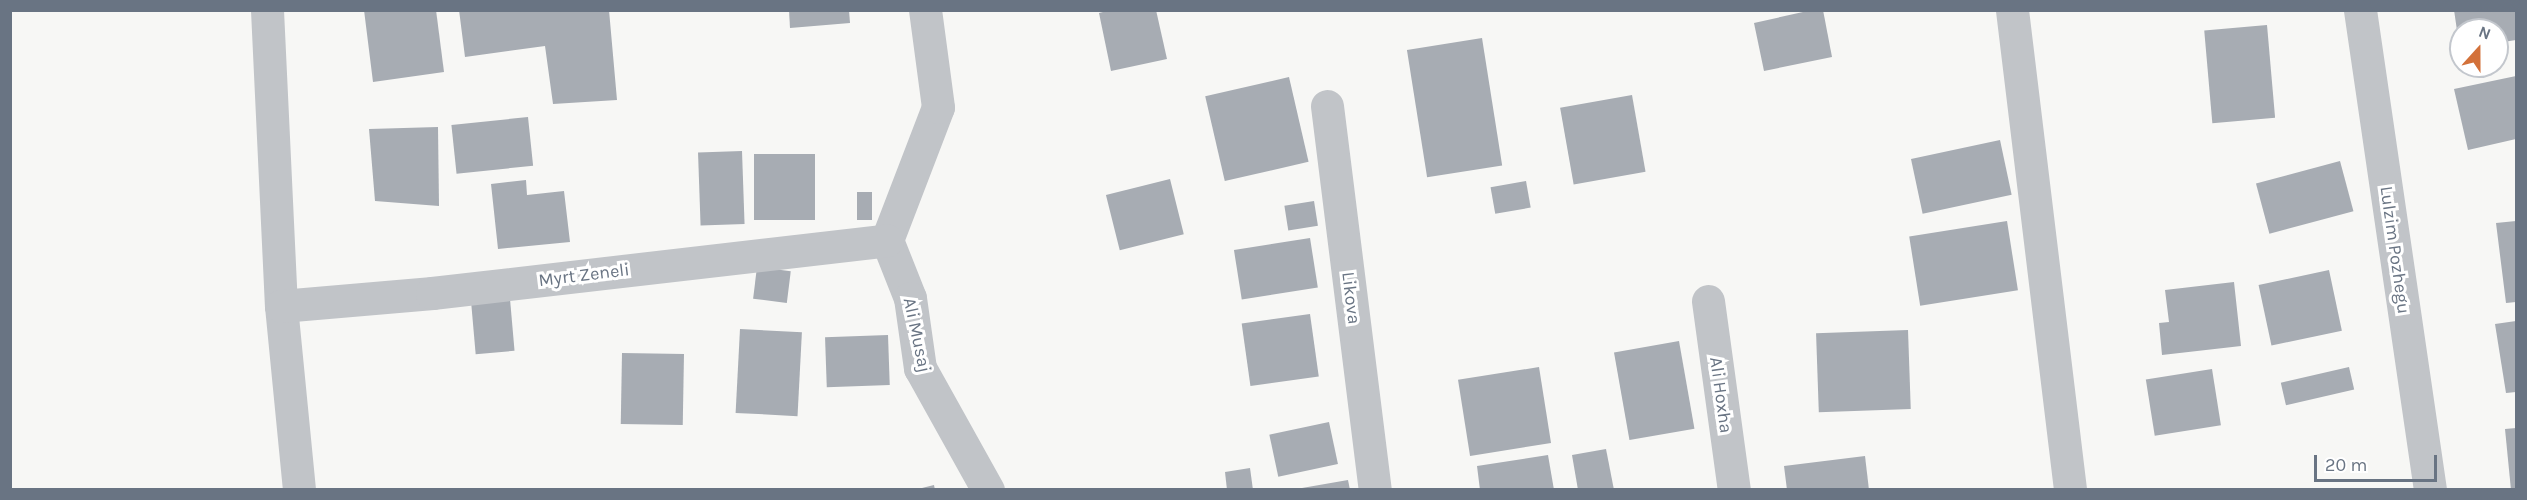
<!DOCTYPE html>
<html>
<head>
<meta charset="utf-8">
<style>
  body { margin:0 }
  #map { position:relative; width:2527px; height:500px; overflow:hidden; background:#f7f7f5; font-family:Karla,sans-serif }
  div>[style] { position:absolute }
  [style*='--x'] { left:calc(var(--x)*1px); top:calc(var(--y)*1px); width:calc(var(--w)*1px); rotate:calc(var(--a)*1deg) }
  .building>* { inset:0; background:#a7acb3; transform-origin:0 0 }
  .street>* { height:33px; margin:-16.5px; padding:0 16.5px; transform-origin:16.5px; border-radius:16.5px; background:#c1c4c8 }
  span { translate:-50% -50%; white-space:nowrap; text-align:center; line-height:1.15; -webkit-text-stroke:6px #fff; paint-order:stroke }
  .street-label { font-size:18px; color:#697483 }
  .frame { position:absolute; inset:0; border:12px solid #697483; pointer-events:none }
  .north { position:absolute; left:2449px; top:18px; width:60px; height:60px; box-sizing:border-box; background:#fff; border:2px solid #c3c7cd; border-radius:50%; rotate:21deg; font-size:16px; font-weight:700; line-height:24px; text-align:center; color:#697483 }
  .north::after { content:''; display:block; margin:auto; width:21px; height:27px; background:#d3713a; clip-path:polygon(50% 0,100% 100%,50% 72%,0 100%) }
  .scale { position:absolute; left:2314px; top:455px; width:123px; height:27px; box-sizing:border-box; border:3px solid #697483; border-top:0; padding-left:8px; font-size:18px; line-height:21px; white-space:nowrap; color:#697483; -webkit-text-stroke:4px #fff; paint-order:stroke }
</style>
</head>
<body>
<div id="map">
  <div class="building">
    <div style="clip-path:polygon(364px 10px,436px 10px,444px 72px,373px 82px)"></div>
    <div style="clip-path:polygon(459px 10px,609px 10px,617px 100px,553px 104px,545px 46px,465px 57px)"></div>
    <div style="clip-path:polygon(789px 10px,849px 10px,850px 23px,790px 28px)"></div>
    <div style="clip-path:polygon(1111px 10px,1156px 10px,1167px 59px,1111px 71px,1099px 13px)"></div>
    <div style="clip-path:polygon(1812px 10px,1823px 10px,1832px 57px,1764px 71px,1754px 23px)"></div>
    <div style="clip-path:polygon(2454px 10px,2516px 10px,2516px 40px,2497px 43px,2497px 30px,2461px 30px,2460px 51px)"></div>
    <div style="left:2267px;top:25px;width:93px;height:63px;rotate:85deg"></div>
    <div style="left:1482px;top:38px;width:129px;height:76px;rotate:81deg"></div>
    <div style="clip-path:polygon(2516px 76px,2516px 139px,2468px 150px,2454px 89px)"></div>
    <div style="left:1289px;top:77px;width:87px;height:86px;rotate:77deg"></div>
    <div style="left:1632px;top:95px;width:78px;height:73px;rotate:80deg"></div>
    <div style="left:528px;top:117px;width:49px;height:77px;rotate:84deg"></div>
    <div style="clip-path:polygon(438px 127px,439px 206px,375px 201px,369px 129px)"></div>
    <div style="left:2000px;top:140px;width:56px;height:91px;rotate:78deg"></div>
    <div style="left:742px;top:151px;width:73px;height:44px;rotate:88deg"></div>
    <div style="left:754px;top:154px;width:61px;height:66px"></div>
    <div style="left:2340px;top:161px;width:52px;height:87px;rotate:75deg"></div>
    <div style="left:1170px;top:179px;width:57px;height:66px;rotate:76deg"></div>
    <div style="clip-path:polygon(526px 180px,527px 195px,564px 191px,570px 242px,498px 249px,491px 184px)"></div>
    <div style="left:1526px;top:181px;width:27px;height:36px;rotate:80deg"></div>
    <div style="left:857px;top:192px;width:15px;height:28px"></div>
    <div style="left:1314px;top:201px;width:25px;height:30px;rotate:81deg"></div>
    <div style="left:2007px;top:221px;width:70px;height:99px;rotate:81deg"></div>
    <div style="clip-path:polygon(2516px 221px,2516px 302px,2506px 303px,2496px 223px)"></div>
    <div style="left:1310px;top:238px;width:50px;height:77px;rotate:81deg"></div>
    <div style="left:757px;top:267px;width:34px;height:32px;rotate:7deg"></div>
    <div style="left:2329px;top:270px;width:62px;height:72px;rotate:78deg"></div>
    <div style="clip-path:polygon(2234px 282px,2241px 346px,2162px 355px,2159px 323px,2169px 322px,2165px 290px)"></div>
    <div style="left:510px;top:299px;width:52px;height:39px;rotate:85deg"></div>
    <div style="left:1310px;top:314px;width:63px;height:69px;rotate:82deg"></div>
    <div style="clip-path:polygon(2516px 321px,2516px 392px,2506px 393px,2495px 324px)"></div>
    <div style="left:740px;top:329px;width:62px;height:84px;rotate:3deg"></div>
    <div style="left:1908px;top:330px;width:79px;height:92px;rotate:88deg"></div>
    <div style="left:888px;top:335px;width:50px;height:63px;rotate:88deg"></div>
    <div style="left:1679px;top:341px;width:89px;height:66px;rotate:80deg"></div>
    <div style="left:622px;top:353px;width:62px;height:71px;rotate:1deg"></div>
    <div style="left:1539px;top:367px;width:77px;height:82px;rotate:81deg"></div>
    <div style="left:2349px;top:367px;width:23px;height:70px;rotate:77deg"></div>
    <div style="left:2212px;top:369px;width:57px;height:67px;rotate:81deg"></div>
    <div style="left:1329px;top:422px;width:43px;height:61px;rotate:78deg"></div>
    <div style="clip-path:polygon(2516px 428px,2516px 490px,2511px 490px,2505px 429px)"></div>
    <div style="clip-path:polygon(1606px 449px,1614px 490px,1578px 490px,1572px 455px)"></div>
    <div style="clip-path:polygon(1548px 455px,1554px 490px,1480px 490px,1477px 466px)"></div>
    <div style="clip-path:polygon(1865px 456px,1869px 490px,1787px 490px,1784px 466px)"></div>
    <div style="clip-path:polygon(1250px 468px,1253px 490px,1227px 490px,1225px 472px)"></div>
    <div style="clip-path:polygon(1348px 480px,1350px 490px,1302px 490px,1302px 488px)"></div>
    <div style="clip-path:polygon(934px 485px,935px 490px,918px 490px,918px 489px)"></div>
  </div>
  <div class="street">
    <div style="--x:267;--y:10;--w:296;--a:87.3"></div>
    <div style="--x:281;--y:306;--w:185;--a:84.4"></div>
    <div style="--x:2012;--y:10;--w:483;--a:83.1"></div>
    <div style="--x:2360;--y:10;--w:485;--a:81.7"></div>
    <div style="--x:1327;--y:106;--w:387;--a:82.9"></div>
    <div style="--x:887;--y:240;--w:62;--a:68.4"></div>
    <div style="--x:910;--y:298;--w:71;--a:81.9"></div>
    <div style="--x:920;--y:368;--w:140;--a:60.9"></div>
    <div style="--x:887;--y:240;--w:142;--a:-69"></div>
    <div style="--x:938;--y:107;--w:98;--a:-97.6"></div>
    <div style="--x:1708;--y:301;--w:191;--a:82.2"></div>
    <div style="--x:281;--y:306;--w:152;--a:-4.9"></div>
    <div style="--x:432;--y:293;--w:458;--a:-6.6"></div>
  </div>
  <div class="street-label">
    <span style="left:2395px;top:250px;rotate:82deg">Lulzim Pozhegu</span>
    <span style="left:584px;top:275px;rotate:-7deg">Myrt Zeneli</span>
    <span style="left:1351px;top:298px;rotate:83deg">Likova</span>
    <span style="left:917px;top:335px;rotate:78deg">Ali Musaj</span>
    <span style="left:1721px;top:395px;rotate:82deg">Ali Hoxha</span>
  </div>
  <div class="frame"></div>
  <div class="north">N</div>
  <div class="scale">20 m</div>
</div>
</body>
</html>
